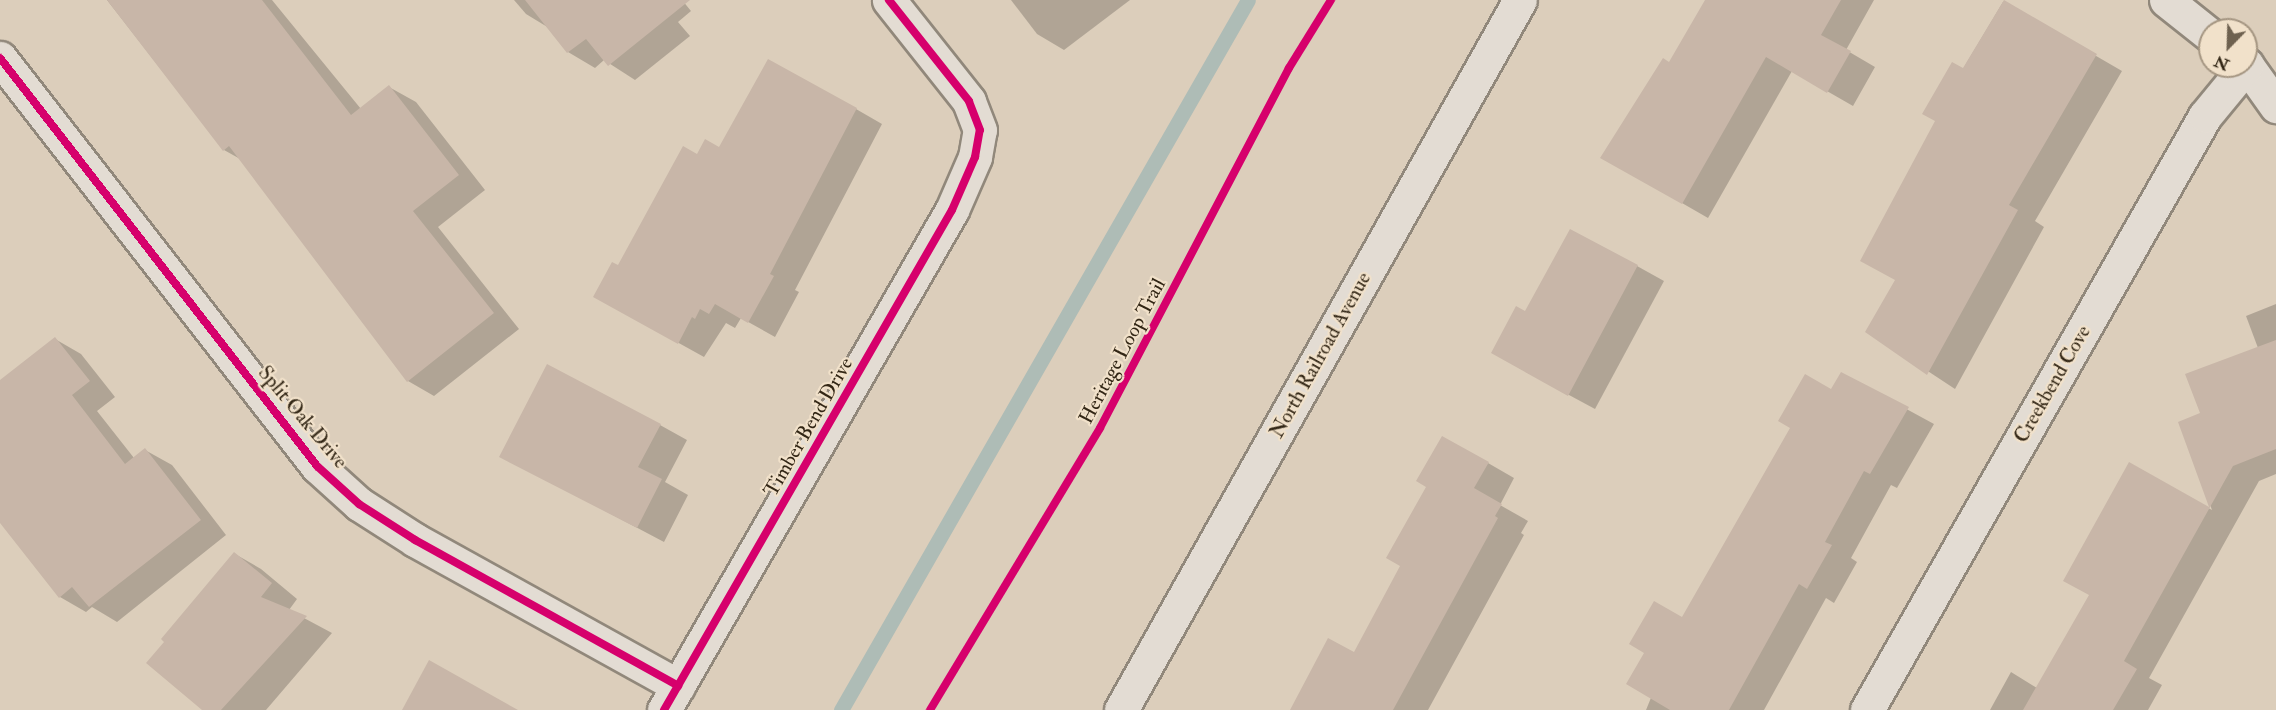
<!DOCTYPE html>
<html>
<head>
<meta charset="utf-8">
<style>
  body { margin:0 }
  #map { position:relative; width:2276px; height:710px; overflow:hidden; background:#dccebb; font-family:"IM FELL Double Pica",serif }
  div>[style] { position:absolute }
  [style*='--x'] { left:calc(var(--x)*1px); top:calc(var(--y)*1px); width:calc(var(--w)*1px); rotate:calc(var(--a)*1deg) }
  .shadow>* { inset:0; background:#0003 }
  .stream>* { height:15px; margin:-7.5px; padding:0 7.5px; transform-origin:7.5px; border-radius:7.5px; background:#aebcb6 }
  .building>* { inset:0; background:#c8b6a8 }
  .roads { filter:drop-shadow(2px 0 #91887b) drop-shadow(-2px 0 #91887b) drop-shadow(0 2px #91887b) drop-shadow(0 -2px #91887b) }
  .street>* { height:33px; margin:-16.5px; padding:0 16.5px; transform-origin:16.5px; border-radius:16.5px; background:#e3dcd3 }
  .secondary>* { height:33px; margin:-16.5px; padding:0 16.5px; transform-origin:16.5px; border-radius:16.5px; background:#e3dcd3 }
  .cycleway>* { height:8px; margin:-4px; padding:0 4px; transform-origin:4px; border-radius:4px; background:#d6006c }
  span { translate:-50% -50%; white-space:nowrap; text-align:center; line-height:1.15; -webkit-text-stroke:4.5px #f1e1ca; paint-order:stroke }
  .street-label { font-size:20px; color:#322615 }
  .north { position:absolute; left:2198px; top:18px; width:60px; height:60px; box-sizing:border-box; background:#f1e1ca; border:2px solid #a59682; border-radius:50%; rotate:203deg; font-size:16px; font-weight:700; line-height:24px; text-align:center; color:#322615 }
  .north::after { content:''; display:block; margin:auto; width:21px; height:27px; background:#6e614f; clip-path:polygon(50% 0,100% 100%,50% 72%,0 100%) }
</style>
</head>
<body>
<div id="map">
  <div class="shadow">
    <div style="clip-path:polygon(107px 0,272px 0,361px 109px,389px 87px,416px 102px,485px 190px,438px 227px,519px 329px,434px 396px,408px 381px,242px 160px,224px 150px)"></div>
    <div style="clip-path:polygon(514px 0,682px 0,691px 11px,678px 22px,690px 36px,635px 80px,604px 60px,595px 68px,568px 52px,549px 28px,526px 14px)"></div>
    <div style="clip-path:polygon(1011px 0,1130px 0,1064px 50px,1037px 34px)"></div>
    <div style="clip-path:polygon(1707px 0,1874px 0,1846px 50px,1875px 67px,1853px 106px,1792px 71px,1708px 218px,1602px 157px,1669px 64px)"></div>
    <div style="clip-path:polygon(2003px 2px,2122px 71px,2035px 221px,2044px 227px,1955px 389px,1867px 331px,1896px 280px,1963px 69px)"></div>
    <div style="clip-path:polygon(856px 109px,882px 124px,795px 290px,799px 292px,775px 337px,741px 318px,735px 328px,726px 323px,704px 357px,621px 311px,618px 267px,698px 156px)"></div>
    <div style="clip-path:polygon(1637px 266px,1664px 281px,1595px 409px,1519px 368px,1526px 313px)"></div>
    <div style="clip-path:polygon(2276px 304px,2276px 474px,2259px 481px,2149px 678px,2162px 685px,2148px 710px,1990px 710px,2011px 672px,2037px 688px,2090px 595px,2129px 464px,2212px 510px,2180px 423px,2202px 414px,2258px 348px,2246px 316px)"></div>
    <div style="clip-path:polygon(55px 339px,81px 354px,115px 397px,97px 411px,134px 458px,145px 450px,172px 465px,226px 535px,117px 622px,92px 607px,86px 612px,60px 597px,0 521px,0 382px)"></div>
    <div style="clip-path:polygon(1842px 374px,1934px 424px,1897px 488px,1891px 485px,1851px 558px,1857px 562px,1834px 603px,1826px 598px,1764px 710px,1646px 710px,1683px 619px)"></div>
    <div style="clip-path:polygon(660px 425px,687px 440px,665px 482px,688px 495px,664px 542px,526px 469px)"></div>
    <div style="clip-path:polygon(1488px 463px,1514px 478px,1500px 505px,1528px 521px,1521px 533px,1524px 535px,1428px 710px,1297px 710px,1355px 654px)"></div>
    <div style="clip-path:polygon(235px 554px,261px 569px,297px 599px,289px 610px,332px 633px,266px 710px,204px 710px)"></div>
  </div>
  <div class="stream">
    <div style="--x:841;--y:710;--w:818;--a:-60.18"></div>
  </div>
  <div class="building">
    <div style="clip-path:polygon(107px 0,262px 0,351px 115px,389px 85px,459px 175px,413px 211px,494px 313px,407px 382px,229px 146px,223px 151px)"></div>
    <div style="clip-path:polygon(525px 0,690px 0,608px 66px,586px 39px,567px 53px)"></div>
    <div style="clip-path:polygon(1705px 0,1841px 0,1821px 35px,1851px 51px,1827px 93px,1766px 57px,1682px 204px,1600px 158px,1663px 58px,1669px 62px)"></div>
    <div style="clip-path:polygon(2004px 0,2097px 54px,2009px 205px,2018px 210px,1927px 375px,1865px 332px,1895px 280px,1860px 261px,1935px 121px,1922px 114px,1952px 62px,1963px 68px)"></div>
    <div style="clip-path:polygon(768px 59px,857px 108px,770px 274px,774px 276px,748px 323px,715px 304px,709px 314px,700px 309px,695px 319px,692px 317px,678px 344px,593px 297px,612px 262px,618px 265px,683px 146px,697px 154px,705px 139px,719px 147px)"></div>
    <div style="clip-path:polygon(1570px 229px,1638px 265px,1568px 396px,1491px 353px,1516px 306px,1525px 311px)"></div>
    <div style="clip-path:polygon(55px 337px,90px 381px,72px 395px,125px 464px,145px 448px,201px 520px,89px 607px,72px 587px,59px 598px,0 523px,0 380px)"></div>
    <div style="clip-path:polygon(2276px 340px,2276px 449px,2233px 466px,2124px 661px,2137px 669px,2113px 710px,2023px 710px,2089px 595px,2063px 581px,2129px 462px,2209px 507px,2178px 422px,2200px 413px,2185px 374px)"></div>
    <div style="clip-path:polygon(547px 364px,661px 424px,638px 467px,662px 479px,637px 528px,499px 457px)"></div>
    <div style="clip-path:polygon(1841px 372px,1909px 407px,1870px 474px,1864px 471px,1825px 542px,1832px 545px,1807px 589px,1799px 584px,1729px 710px,1670px 710px,1626px 684px,1644px 653px,1629px 644px,1654px 601px,1682px 617px,1790px 428px,1778px 421px,1805px 374px,1831px 389px)"></div>
    <div style="clip-path:polygon(1442px 436px,1489px 462px,1474px 488px,1502px 504px,1495px 516px,1498px 518px,1393px 710px,1290px 710px,1328px 638px,1354px 652px,1400px 566px,1386px 558px,1426px 487px,1416px 481px)"></div>
    <div style="clip-path:polygon(234px 552px,272px 583px,261px 597px,307px 616px,221px 710px,202px 710px,146px 663px,164px 642px,161px 639px)"></div>
    <div style="clip-path:polygon(429px 660px,518px 710px,402px 710px)"></div>
  </div>
  <div class="roads">
    <div class="street">
      <div style="--x:2166;--y:0;--w:56;--a:38.5"></div>
      <div style="--x:0;--y:58;--w:517;--a:52.15"></div>
      <div style="--x:317;--y:466;--w:57;--a:42.1"></div>
      <div style="--x:359;--y:504;--w:67;--a:32.7"></div>
      <div style="--x:415;--y:540;--w:301;--a:29"></div>
      <div style="--x:2246;--y:64;--w:52;--a:54.5"></div>
      <div style="--x:664;--y:710;--w:577;--a:-60.06"></div>
      <div style="--x:952;--y:210;--w:58;--a:-66.5"></div>
      <div style="--x:975;--y:157;--w:27;--a:-80"></div>
      <div style="--x:980;--y:130;--w:31;--a:-111"></div>
      <div style="--x:969;--y:101;--w:129;--a:-128.4"></div>
      <div style="--x:1867;--y:710;--w:683;--a:-60.36"></div>
      <div style="--x:2205;--y:116;--w:66;--a:-50.5"></div>
    </div>
    <div class="secondary">
      <div style="--x:1121;--y:710;--w:814;--a:-60.67"></div>
    </div>
  </div>
  <div class="cycleway">
    <div style="--x:0;--y:58;--w:517;--a:52.15"></div>
    <div style="--x:317;--y:466;--w:57;--a:42.1"></div>
    <div style="--x:359;--y:504;--w:67;--a:32.7"></div>
    <div style="--x:415;--y:540;--w:301;--a:29"></div>
    <div style="--x:664;--y:710;--w:577;--a:-60.06"></div>
    <div style="--x:952;--y:210;--w:58;--a:-66.5"></div>
    <div style="--x:975;--y:157;--w:27;--a:-80"></div>
    <div style="--x:980;--y:130;--w:31;--a:-111"></div>
    <div style="--x:969;--y:101;--w:129;--a:-128.4"></div>
    <div style="--x:930;--y:710;--w:329;--a:-58.9"></div>
    <div style="--x:1100;--y:428;--w:407;--a:-62.3"></div>
    <div style="--x:1289;--y:68;--w:80;--a:-58.3"></div>
  </div>
  <div class="street-label">
    <span style="left:1122px;top:351px;rotate:-62deg">Heritage Loop Trail</span>
    <span style="left:1320px;top:355px;rotate:-61deg">North Railroad Avenue</span>
    <span style="left:2052px;top:384px;rotate:-60deg">Creekbend Cove</span>
    <span style="left:303px;top:417px;rotate:50deg">Split Oak Drive</span>
    <span style="left:808px;top:427px;rotate:-60deg">Timber Bend Drive</span>
  </div>
  <div class="north">N</div>
</div>
</body>
</html>
